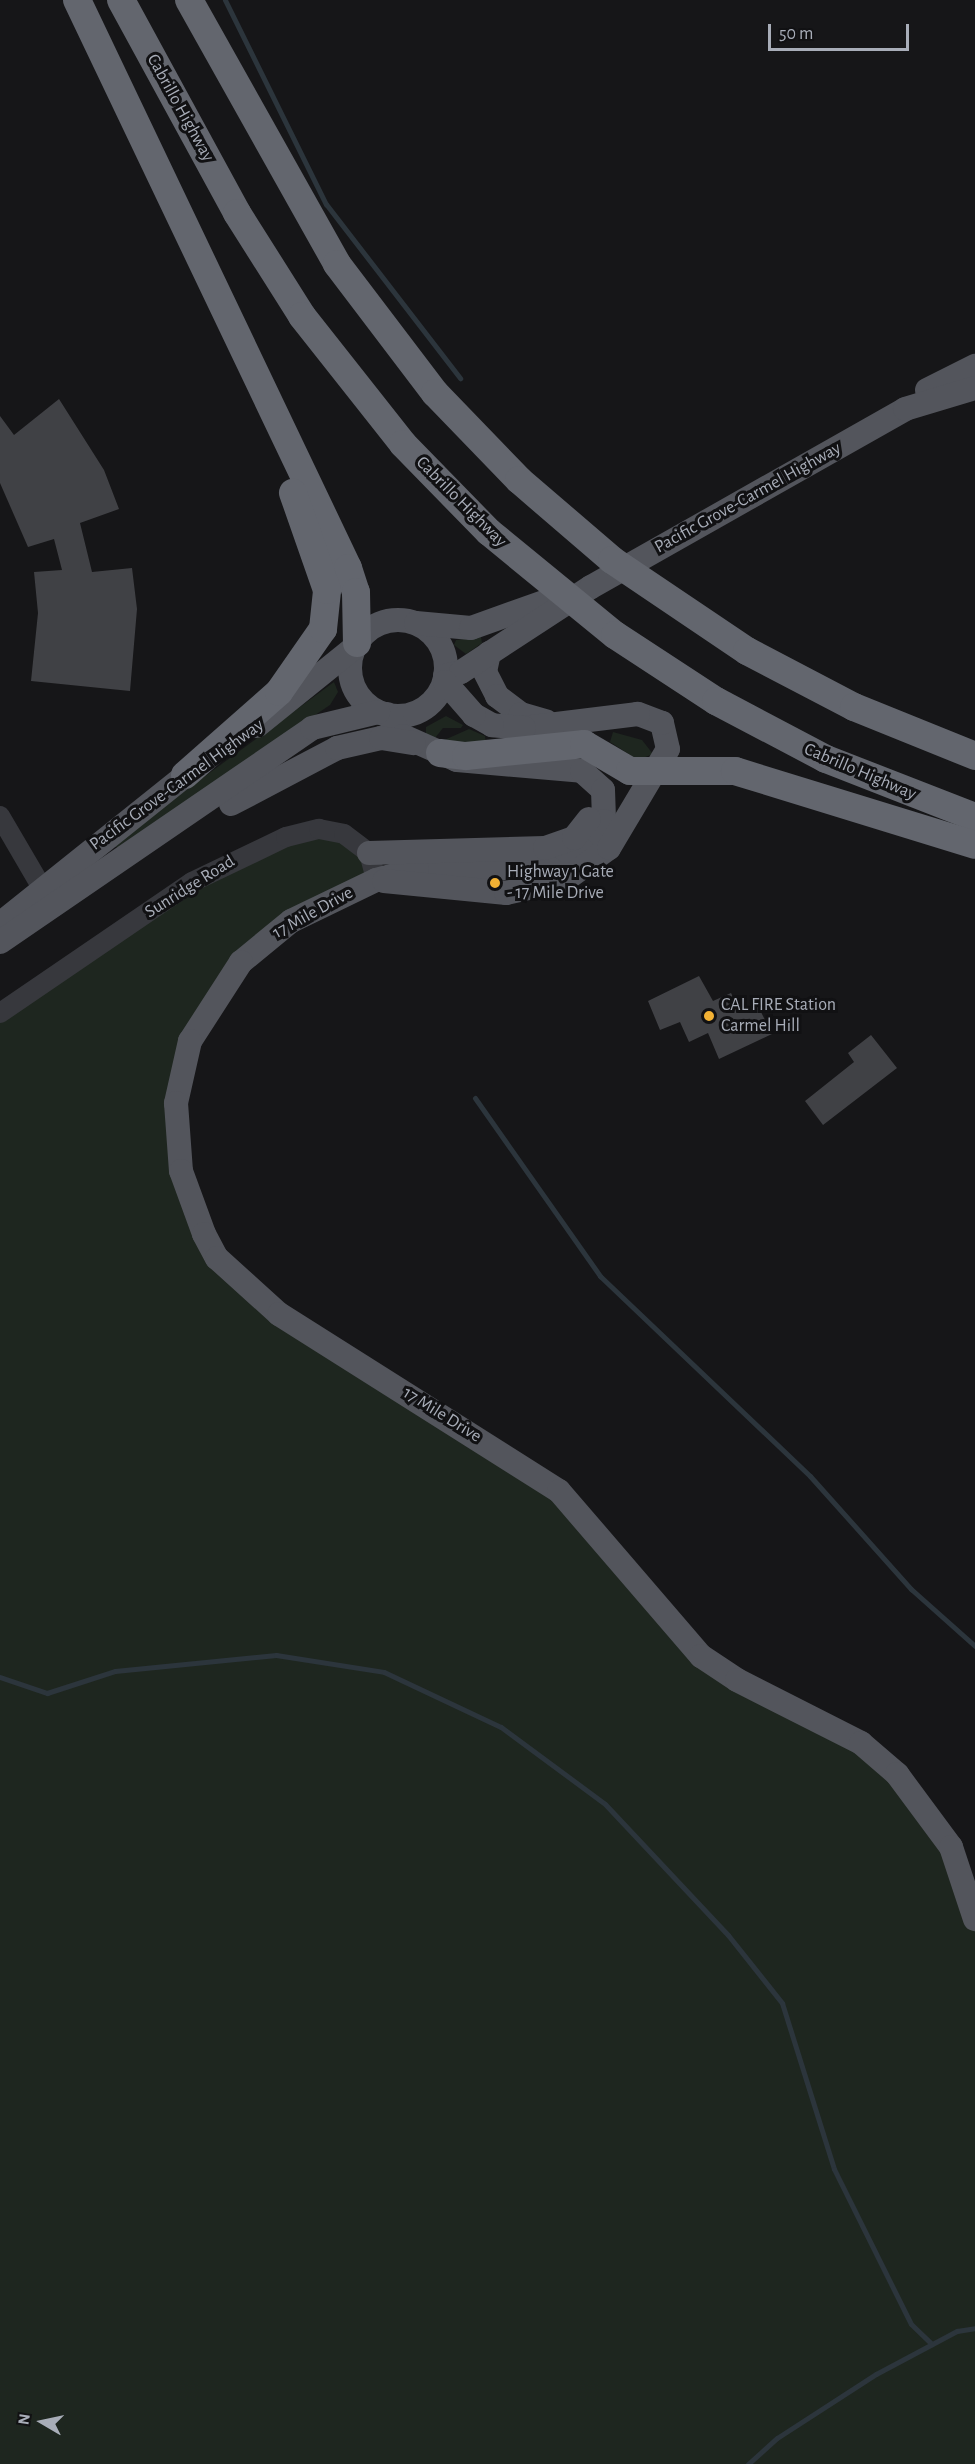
<!DOCTYPE html>
<html>
<head>
<meta charset="utf-8">
<style>
  body { margin:0 }
  #map { position:relative; width:975px; height:2464px; overflow:hidden; background:#161618; font-family:"Alegreya Sans",sans-serif }
  div>[style] { position:absolute }
  [style*='--x'] { left:calc(var(--x)*1px); top:calc(var(--y)*1px); width:calc(var(--w)*1px); rotate:calc(var(--a)*1deg) }
  .green>* { inset:0; background:#1e261f }
  .stream>* { height:5px; margin:-2.5px; padding:0 2.5px; transform-origin:2.5px; border-radius:2.5px; background:#2c353c }
  .building>* { inset:0; background:#404145 }
  .minor>* { height:20px; margin:-10px; padding:0 10px; transform-origin:10px; border-radius:10px; background:#37383d }
  .major>* { height:24px; margin:-12px; padding:0 12px; transform-origin:12px; border-radius:12px; background:#53555c }
  .major>.ring { margin:-12px; padding:0; box-sizing:content-box; background:none; border:24px solid #53555c; border-radius:50% }
  .highway>* { height:28px; margin:-14px; padding:0 14px; transform-origin:14px; border-radius:14px; background:#63666e }
  .dots>* { width:16px; height:16px; translate:-50% -50%; box-sizing:border-box; border:3px solid #111113; border-radius:50% }
  span { translate:-50% -50%; white-space:nowrap; text-align:center; line-height:1.15; -webkit-text-stroke:6px #111113; paint-order:stroke }
  .street-label { font-size:18px; color:#a8adb8 }
  .poi-label { font-size:18px; color:#a8adb8 }
  .left { translate:0 -50%; text-align:left }
  .north { position:absolute; left:12px; top:2392px; width:60px; height:60px; -webkit-text-stroke:4px #111113; paint-order:stroke; rotate:279deg; font-size:16px; font-weight:700; line-height:24px; text-align:center; color:#a8adb8 }
  .north::after { content:''; display:block; margin:auto; width:21px; height:27px; background:#a8adb8; clip-path:polygon(50% 0,100% 100%,50% 72%,0 100%) }
  .scale { position:absolute; left:768px; top:24px; width:141px; height:27px; box-sizing:border-box; border:3px solid #a8adb8; border-top:0; padding-left:8px; font-size:18px; line-height:21px; white-space:nowrap; color:#a8adb8; -webkit-text-stroke:4px #111113; paint-order:stroke }
</style>
</head>
<body>
<div id="map">
  <div class="green">
    <div style="clip-path:polygon(481px 637px,482px 643px,466px 654px,454px 645px,456px 640px)"></div>
    <div style="clip-path:polygon(334px 682px,338px 692px,330px 705px,118px 847px,108px 847px)"></div>
    <div style="clip-path:polygon(446px 716px,463px 725px,461px 728px,443px 728px,435px 738px,426px 734px,426px 727px)"></div>
    <div style="clip-path:polygon(469px 729px,485px 736px,486px 745px,442px 741px)"></div>
    <div style="clip-path:polygon(613px 732px,642px 740px,653px 754px,638px 760px,610px 742px)"></div>
    <div style="clip-path:polygon(344px 834px,376px 880px,291px 921px,204px 1014px,177px 1135px,217px 1258px,559px 1491px,701px 1656px,831px 1725px,930px 1813px,975px 1919px,975px 2464px,0 2464px,0 1013px,249px 852px)"></div>
  </div>
  <div class="stream">
    <div style="--x:225;--y:0;--w:228;--a:63.7"></div>
    <div style="--x:326;--y:204;--w:220;--a:52.4"></div>
    <div style="--x:475;--y:1098;--w:218;--a:54.9"></div>
    <div style="--x:600;--y:1276;--w:290;--a:43.6"></div>
    <div style="--x:810;--y:1476;--w:152;--a:48.2"></div>
    <div style="--x:911;--y:1589;--w:86;--a:41.7"></div>
    <div style="--x:0;--y:1677;--w:50;--a:18.8"></div>
    <div style="--x:47;--y:1693;--w:71;--a:-17.9"></div>
    <div style="--x:115;--y:1671;--w:162;--a:-5.7"></div>
    <div style="--x:276;--y:1655;--w:109;--a:8.9"></div>
    <div style="--x:384;--y:1672;--w:129;--a:25.2"></div>
    <div style="--x:501;--y:1727;--w:129;--a:36.5"></div>
    <div style="--x:605;--y:1804;--w:180;--a:46.8"></div>
    <div style="--x:728;--y:1935;--w:87;--a:51.5"></div>
    <div style="--x:782;--y:2003;--w:174;--a:72.6"></div>
    <div style="--x:834;--y:2169;--w:173;--a:63.6"></div>
    <div style="--x:911;--y:2324;--w:29;--a:44"></div>
    <div style="--x:748;--y:2464;--w:39;--a:-42"></div>
    <div style="--x:777;--y:2438;--w:118;--a:-32.9"></div>
    <div style="--x:876;--y:2374;--w:92;--a:-28"></div>
    <div style="--x:957;--y:2331;--w:18;--a:-9"></div>
  </div>
  <div class="building">
    <div style="clip-path:polygon(59px 399px,104px 470px,119px 509px,80px 523px,92px 572px,132px 568px,137px 609px,130px 691px,31px 681px,38px 613px,34px 572px,62px 570px,54px 539px,28px 547px,0 483px,0 416px,14px 435px)"></div>
    <div style="clip-path:polygon(699px 976px,713px 1001px,731px 993px,740px 1011px,757px 1004px,772px 1034px,719px 1059px,708px 1033px,689px 1042px,680px 1022px,660px 1030px,648px 1001px)"></div>
    <div style="clip-path:polygon(871px 1035px,897px 1068px,823px 1125px,805px 1101px,854px 1062px,848px 1053px)"></div>
  </div>
  <div class="minor">
    <div style="--x:0;--y:816;--w:83;--a:59.7"></div>
    <div style="--x:0;--y:1013;--w:232;--a:-34.3"></div>
    <div style="--x:192;--y:882;--w:104;--a:-25.6"></div>
    <div style="--x:286;--y:837;--w:34;--a:-14"></div>
    <div style="--x:319;--y:829;--w:25;--a:11"></div>
    <div style="--x:344;--y:834;--w:31;--a:37"></div>
    <div style="--x:369;--y:853;--w:28;--a:75"></div>
  </div>
  <div class="major">
    <div style="--x:927;--y:390;--w:54;--a:-26.6"></div>
    <div class="ring" style="left:350px;top:620px;width:72px;height:72px"></div>
    <div style="--x:416;--y:623;--w:55;--a:5.2"></div>
    <div style="--x:471;--y:628;--w:96;--a:-19.6"></div>
    <div style="--x:489;--y:653;--w:19;--a:102"></div>
    <div style="--x:485;--y:672;--w:27;--a:63"></div>
    <div style="--x:497;--y:696;--w:30;--a:37"></div>
    <div style="--x:521;--y:714;--w:26;--a:16"></div>
    <div style="--x:445;--y:676;--w:16;--a:-14"></div>
    <div style="--x:461;--y:672;--w:155;--a:-33.2"></div>
    <div style="--x:591;--y:587;--w:361;--a:-29.5"></div>
    <div style="--x:905;--y:409;--w:73;--a:-16.7"></div>
    <div style="--x:387;--y:714;--w:27;--a:54"></div>
    <div style="--x:403;--y:736;--w:59;--a:24"></div>
    <div style="--x:457;--y:760;--w:125;--a:5"></div>
    <div style="--x:582;--y:771;--w:28;--a:42"></div>
    <div style="--x:603;--y:790;--w:31;--a:88"></div>
    <div style="--x:604;--y:821;--w:37;--a:125"></div>
    <div style="--x:583;--y:851;--w:37;--a:153"></div>
    <div style="--x:550;--y:868;--w:133;--a:179.6"></div>
    <div style="--x:417;--y:869;--w:42;--a:165"></div>
    <div style="--x:376;--y:880;--w:94;--a:154.2"></div>
    <div style="--x:291;--y:921;--w:65;--a:140.6"></div>
    <div style="--x:241;--y:962;--w:94;--a:122.8"></div>
    <div style="--x:190;--y:1041;--w:64;--a:102.7"></div>
    <div style="--x:176;--y:1103;--w:68;--a:85.8"></div>
    <div style="--x:181;--y:1171;--w:67;--a:69.9"></div>
    <div style="--x:204;--y:1234;--w:27;--a:62"></div>
    <div style="--x:217;--y:1258;--w:84;--a:42.1"></div>
    <div style="--x:279;--y:1314;--w:331;--a:32.3"></div>
    <div style="--x:559;--y:1491;--w:218;--a:49.3"></div>
    <div style="--x:701;--y:1656;--w:43;--a:33.7"></div>
    <div style="--x:737;--y:1680;--w:139;--a:26.9"></div>
    <div style="--x:861;--y:1743;--w:48;--a:40.7"></div>
    <div style="--x:897;--y:1774;--w:91;--a:53.5"></div>
    <div style="--x:951;--y:1847;--w:76;--a:71.6"></div>
    <div style="--x:257;--y:726;--w:126;--a:-38.9"></div>
    <div style="--x:231;--y:804;--w:120;--a:-27.8"></div>
    <div style="--x:337;--y:748;--w:45;--a:-12.8"></div>
    <div style="--x:381;--y:738;--w:33;--a:9"></div>
    <div style="--x:369;--y:853;--w:176;--a:-1.6"></div>
    <div style="--x:545;--y:848;--w:31;--a:-19"></div>
    <div style="--x:574;--y:838;--w:24;--a:-52"></div>
    <div style="--x:384;--y:881;--w:123;--a:5.6"></div>
    <div style="--x:506;--y:893;--w:60;--a:-12.4"></div>
    <div style="--x:565;--y:880;--w:54;--a:-36"></div>
    <div style="--x:609;--y:848;--w:115;--a:-59.2"></div>
    <div style="--x:668;--y:749;--w:27;--a:-103"></div>
    <div style="--x:662;--y:723;--w:26;--a:-159"></div>
    <div style="--x:638;--y:714;--w:115;--a:173"></div>
    <div style="--x:524;--y:728;--w:32;--a:-175"></div>
    <div style="--x:492;--y:725;--w:21;--a:-151"></div>
    <div style="--x:474;--y:715;--w:44;--a:-131.3"></div>
    <div style="--x:0;--y:924;--w:256;--a:-38.7"></div>
    <div style="--x:0;--y:942;--w:378;--a:-34.4"></div>
    <div style="--x:312;--y:728;--w:68;--a:-13.6"></div>
  </div>
  <div class="highway">
    <div style="--x:77;--y:0;--w:629;--a:64.49"></div>
    <div style="--x:348;--y:568;--w:25;--a:72"></div>
    <div style="--x:356;--y:592;--w:51;--a:88.9"></div>
    <div style="--x:121;--y:0;--w:243;--a:61.4"></div>
    <div style="--x:237;--y:213;--w:122;--a:57.7"></div>
    <div style="--x:302;--y:316;--w:163;--a:51.7"></div>
    <div style="--x:403;--y:444;--w:123;--a:45.7"></div>
    <div style="--x:489;--y:532;--w:163;--a:39.3"></div>
    <div style="--x:615;--y:635;--w:121;--a:33.2"></div>
    <div style="--x:716;--y:701;--w:124;--a:27.8"></div>
    <div style="--x:826;--y:759;--w:160;--a:21.3"></div>
    <div style="--x:189;--y:0;--w:303;--a:60.7"></div>
    <div style="--x:337;--y:264;--w:162;--a:52.8"></div>
    <div style="--x:435;--y:393;--w:121;--a:46"></div>
    <div style="--x:519;--y:480;--w:123;--a:40.7"></div>
    <div style="--x:612;--y:560;--w:163;--a:34"></div>
    <div style="--x:747;--y:651;--w:121;--a:27.6"></div>
    <div style="--x:854;--y:707;--w:131;--a:22"></div>
    <div style="--x:440;--y:753;--w:26;--a:7"></div>
    <div style="--x:466;--y:756;--w:119;--a:-5.8"></div>
    <div style="--x:584;--y:744;--w:53;--a:30.4"></div>
    <div style="--x:630;--y:771;--w:105;--a:0"></div>
    <div style="--x:735;--y:771;--w:251;--a:17.1"></div>
    <div style="--x:185;--y:775;--w:125;--a:-41.4"></div>
    <div style="--x:279;--y:692;--w:77;--a:-55.1"></div>
    <div style="--x:323;--y:629;--w:39;--a:-84"></div>
    <div style="--x:327;--y:590;--w:103;--a:-109.3"></div>
  </div>
  <div class="dots">
    <div style="left:495px;top:883px;background:#f2b134"></div>
    <div style="left:709px;top:1016px;background:#f2b134"></div>
  </div>
  <div class="street-label">
    <span style="left:180px;top:108px;rotate:61deg">Cabrillo Highway</span>
    <span style="left:748px;top:498px;rotate:-29deg">Pacific Grove-Carmel Highway</span>
    <span style="left:461px;top:502px;rotate:45deg">Cabrillo Highway</span>
    <span style="left:860px;top:772px;rotate:23deg">Cabrillo Highway</span>
    <span style="left:177px;top:785px;rotate:-36deg">Pacific Grove-Carmel Highway</span>
    <span style="left:190px;top:887px;rotate:-32deg">Sunridge Road</span>
    <span style="left:313px;top:913px;rotate:-29deg">17 Mile Drive</span>
    <span style="left:442px;top:1415px;rotate:32deg">17 Mile Drive</span>
  </div>
  <div class="poi-label">
    <span class="left" style="left:507px;top:883px">Highway 1 Gate<br>- 17 Mile Drive</span>
    <span class="left" style="left:721px;top:1016px">CAL FIRE Station<br>Carmel Hill</span>
  </div>
  <div class="north">N</div>
  <div class="scale">50 m</div>
</div>
</body>
</html>
